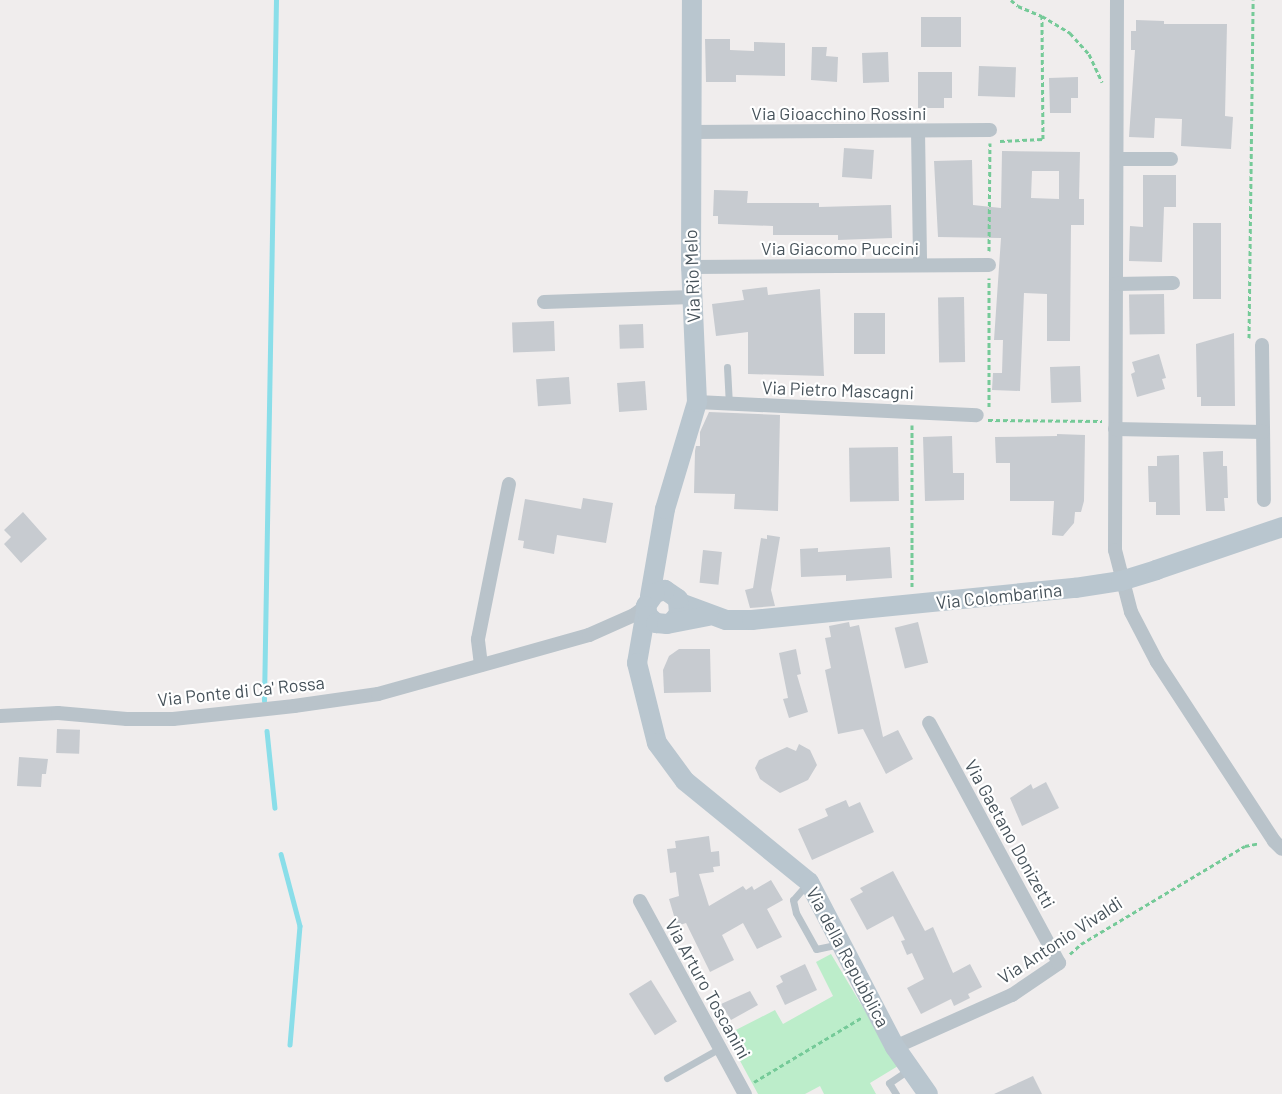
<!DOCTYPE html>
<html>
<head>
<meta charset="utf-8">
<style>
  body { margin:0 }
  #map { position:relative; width:1282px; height:1094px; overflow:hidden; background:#f0eded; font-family:Barlow,sans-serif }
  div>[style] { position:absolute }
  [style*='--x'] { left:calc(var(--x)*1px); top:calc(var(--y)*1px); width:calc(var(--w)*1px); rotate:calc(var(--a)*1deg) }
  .green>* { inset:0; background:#bcedca }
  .stream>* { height:4.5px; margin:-2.25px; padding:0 2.25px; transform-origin:2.25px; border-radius:2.25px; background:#8adee9 }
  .building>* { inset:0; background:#c7cbd0; transform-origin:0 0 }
  .path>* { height:3px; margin-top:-1.5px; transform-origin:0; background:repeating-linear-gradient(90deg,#75ca98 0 4.5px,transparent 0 7.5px) }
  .lane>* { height:7px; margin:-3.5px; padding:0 3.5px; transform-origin:3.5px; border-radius:3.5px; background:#b9c3ca }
  .street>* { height:14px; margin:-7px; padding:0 7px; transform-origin:7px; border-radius:7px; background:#b9c3ca }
  .secondary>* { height:20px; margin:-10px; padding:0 10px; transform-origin:10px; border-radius:10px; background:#b9c6cf }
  span { translate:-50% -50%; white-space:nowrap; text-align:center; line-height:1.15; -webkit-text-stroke:4.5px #fff; paint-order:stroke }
  .street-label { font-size:18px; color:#46525a }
</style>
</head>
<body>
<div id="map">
  <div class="green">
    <div style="clip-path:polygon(831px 954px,898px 1066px,870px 1083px,876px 1094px,824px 1094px,820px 1086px,805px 1094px,758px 1094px,726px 1035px,775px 1010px,783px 1024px,833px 996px,816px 962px)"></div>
  </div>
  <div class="stream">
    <div style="--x:264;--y:701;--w:701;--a:-89.02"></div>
    <div style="--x:267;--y:731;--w:77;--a:84.1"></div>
    <div style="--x:281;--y:854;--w:74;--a:75.2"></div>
    <div style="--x:300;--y:926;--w:119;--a:94.8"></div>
  </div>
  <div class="building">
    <div style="left:921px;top:17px;width:40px;height:30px"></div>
    <div style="clip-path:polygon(1136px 20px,1164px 21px,1164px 24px,1227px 24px,1225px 116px,1233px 117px,1231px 149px,1181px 146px,1182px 119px,1155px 118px,1154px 138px,1129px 137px,1135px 50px,1131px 50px,1131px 31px,1136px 31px)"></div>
    <div style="clip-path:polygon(705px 39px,730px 39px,730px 50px,754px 51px,754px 42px,785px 43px,785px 76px,736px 75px,736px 82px,706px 82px)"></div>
    <div style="clip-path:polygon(812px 47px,827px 47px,826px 56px,838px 57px,837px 82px,811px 80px)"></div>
    <div style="left:888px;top:52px;width:30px;height:26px;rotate:88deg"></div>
    <div style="left:979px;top:66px;width:37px;height:30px;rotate:2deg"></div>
    <div style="clip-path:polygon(918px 72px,952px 72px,952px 98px,944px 98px,944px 108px,918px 108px)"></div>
    <div style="clip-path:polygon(1078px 77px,1078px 98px,1071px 98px,1071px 113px,1050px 113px,1049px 78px)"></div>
    <div style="left:844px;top:148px;width:30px;height:29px;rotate:4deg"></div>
    <div style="clip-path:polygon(evenodd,1002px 151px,1080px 152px,1079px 199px,1084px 199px,1084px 225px,1071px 225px,1070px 341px,1047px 341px,1047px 294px,1024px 293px,1020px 391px,992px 390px,993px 373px,1002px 373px,1003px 340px,994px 340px,1001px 238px,938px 237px,934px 161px,972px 160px,973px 205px,1001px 208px,1002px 151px,1032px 171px,1059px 171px,1059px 199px,1031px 198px,1032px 171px)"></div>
    <div style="clip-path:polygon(1143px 175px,1176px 175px,1176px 207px,1164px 207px,1162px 262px,1129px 261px,1130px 226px,1143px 227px)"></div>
    <div style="clip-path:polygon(714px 190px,748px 191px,747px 203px,819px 203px,819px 207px,891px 205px,892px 238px,838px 240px,838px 235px,773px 235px,773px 226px,718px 224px,718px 216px,713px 216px)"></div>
    <div style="left:1221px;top:223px;width:76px;height:28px;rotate:90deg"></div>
    <div style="clip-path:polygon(767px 287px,768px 295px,820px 289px,824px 376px,748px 374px,748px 332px,716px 336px,712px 304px,744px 300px,742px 290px)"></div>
    <div style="left:1164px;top:294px;width:40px;height:35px;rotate:89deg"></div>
    <div style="left:964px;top:297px;width:65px;height:26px;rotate:89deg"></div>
    <div style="left:854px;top:313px;width:31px;height:41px"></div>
    <div style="left:554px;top:321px;width:30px;height:42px;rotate:88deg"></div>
    <div style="left:643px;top:324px;width:24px;height:24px;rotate:88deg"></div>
    <div style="clip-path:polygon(1234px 333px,1235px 406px,1201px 406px,1201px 397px,1197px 397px,1196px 344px)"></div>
    <div style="clip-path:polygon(1159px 354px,1166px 378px,1162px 379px,1165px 389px,1137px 397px,1131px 374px,1135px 372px,1132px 362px)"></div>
    <div style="left:1080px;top:366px;width:36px;height:30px;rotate:88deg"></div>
    <div style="left:569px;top:377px;width:27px;height:33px;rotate:86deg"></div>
    <div style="left:645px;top:381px;width:29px;height:28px;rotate:86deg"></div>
    <div style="clip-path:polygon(709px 412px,780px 415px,778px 511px,734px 509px,735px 494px,694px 493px,695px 451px,696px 446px,700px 446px,700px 432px)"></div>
    <div style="clip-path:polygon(1057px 434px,1085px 435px,1084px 501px,1081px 512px,1075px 512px,1074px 523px,1063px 536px,1052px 535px,1054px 501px,1010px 501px,1010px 463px,996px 463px,995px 437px,1057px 436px)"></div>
    <div style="clip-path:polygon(952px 436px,953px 473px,964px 473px,964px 500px,925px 501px,923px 437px)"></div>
    <div style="left:898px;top:447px;width:54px;height:49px;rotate:89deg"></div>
    <div style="clip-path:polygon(1223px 451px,1223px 466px,1227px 466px,1228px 498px,1224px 498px,1225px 511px,1206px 511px,1203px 452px)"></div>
    <div style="clip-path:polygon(1179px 455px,1180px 515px,1156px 515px,1156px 502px,1149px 502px,1148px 466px,1157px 466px,1157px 456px)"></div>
    <div style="clip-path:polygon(583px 498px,613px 503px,606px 543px,557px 535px,554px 554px,523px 548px,524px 541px,518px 540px,525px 499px,581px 509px)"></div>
    <div style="clip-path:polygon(23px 512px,47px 539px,21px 563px,4px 544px,11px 537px,4px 530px)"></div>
    <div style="clip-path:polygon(767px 535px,780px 537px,771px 590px,775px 606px,750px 608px,745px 590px,753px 588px,761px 538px,767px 539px)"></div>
    <div style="clip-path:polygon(890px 547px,892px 578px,846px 581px,846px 575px,801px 577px,800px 549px,818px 548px,818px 552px)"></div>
    <div style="left:703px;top:550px;width:19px;height:33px;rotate:6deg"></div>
    <div style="clip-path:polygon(849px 622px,850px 627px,859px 625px,883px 737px,898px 730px,913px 759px,886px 774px,863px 729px,838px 734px,825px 670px,831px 668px,825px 638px,831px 637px,829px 626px)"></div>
    <div style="left:918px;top:622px;width:42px;height:24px;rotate:76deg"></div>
    <div style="clip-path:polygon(679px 649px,710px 649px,711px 692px,664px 693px,663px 670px,669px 656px)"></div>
    <div style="clip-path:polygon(796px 649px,801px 674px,797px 675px,808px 712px,789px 718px,783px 699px,788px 698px,779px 653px)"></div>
    <div style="left:57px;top:729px;width:23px;height:24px;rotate:2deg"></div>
    <div style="clip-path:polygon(799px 744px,810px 750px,817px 765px,808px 780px,780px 793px,760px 779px,755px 768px,759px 760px,787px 747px,796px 751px)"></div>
    <div style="clip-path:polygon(19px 757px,48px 759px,46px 774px,42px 774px,41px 787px,17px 786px)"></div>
    <div style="clip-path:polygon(1046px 782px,1059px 808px,1022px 826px,1010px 798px,1031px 784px,1033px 789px)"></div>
    <div style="clip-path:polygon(846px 800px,849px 807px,860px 802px,874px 832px,812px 860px,798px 829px,828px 816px,825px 809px)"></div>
    <div style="clip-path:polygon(709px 836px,711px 852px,719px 851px,720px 866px,713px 867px,714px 872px,699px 874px,709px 906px,743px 886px,746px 890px,752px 886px,754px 890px,771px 880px,783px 900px,767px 909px,782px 937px,757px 949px,743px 923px,722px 935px,734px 960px,710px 972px,686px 923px,677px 926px,669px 899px,679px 896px,676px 872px,670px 873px,667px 849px,676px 848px,675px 841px)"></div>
    <div style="clip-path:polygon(893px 871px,925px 931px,933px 927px,953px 973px,970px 964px,982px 987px,968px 994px,970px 998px,954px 1006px,951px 999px,921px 1014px,907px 988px,924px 979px,912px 953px,907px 955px,901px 941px,905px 940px,893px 916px,867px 930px,850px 899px,863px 892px,860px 888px)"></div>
    <div style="clip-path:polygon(805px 964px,817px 990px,785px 1005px,776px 986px,783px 982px,780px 976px)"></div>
    <div style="left:651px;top:980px;width:49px;height:26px;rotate:58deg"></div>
    <div style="clip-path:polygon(750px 991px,758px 1005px,731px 1020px,721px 1004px)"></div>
    <div style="clip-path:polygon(1033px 1076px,1042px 1094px,994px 1094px)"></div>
  </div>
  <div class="path">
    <div style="--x:1011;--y:0;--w:9;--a:41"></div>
    <div style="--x:1018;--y:6;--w:26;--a:23"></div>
    <div style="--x:1042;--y:16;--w:33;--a:31"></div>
    <div style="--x:1070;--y:33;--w:28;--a:48"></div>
    <div style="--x:1089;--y:54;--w:31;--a:65"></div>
    <div style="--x:1000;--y:141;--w:43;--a:-2.7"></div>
    <div style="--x:1043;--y:139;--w:123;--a:-90.5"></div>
    <div style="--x:989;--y:251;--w:108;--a:-89.5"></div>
    <div style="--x:1249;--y:338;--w:338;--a:-89.3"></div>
    <div style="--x:989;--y:407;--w:129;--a:-90"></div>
    <div style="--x:988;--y:420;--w:114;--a:0.5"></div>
    <div style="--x:912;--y:587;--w:162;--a:-90"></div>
    <div style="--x:1070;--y:954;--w:15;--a:-42"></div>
    <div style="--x:1081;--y:944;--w:191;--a:-30.9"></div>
    <div style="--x:1245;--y:846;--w:15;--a:-11"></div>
    <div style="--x:754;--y:1082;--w:125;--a:-30.9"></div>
  </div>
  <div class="lane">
    <div style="--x:727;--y:367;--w:37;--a:87"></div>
    <div style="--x:807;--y:884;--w:21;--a:131"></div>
    <div style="--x:793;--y:900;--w:13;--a:77"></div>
    <div style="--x:796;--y:913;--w:41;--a:60.9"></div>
    <div style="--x:816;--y:949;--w:25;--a:-12"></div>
    <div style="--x:667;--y:1078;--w:61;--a:-29.5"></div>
    <div style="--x:896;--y:1094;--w:13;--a:-122"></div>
    <div style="--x:889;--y:1083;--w:23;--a:-34"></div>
  </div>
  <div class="street">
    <div style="--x:1117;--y:0;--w:550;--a:90.21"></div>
    <div style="--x:1115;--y:550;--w:64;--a:75.5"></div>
    <div style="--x:1131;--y:612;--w:56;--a:62.5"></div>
    <div style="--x:1157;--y:662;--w:214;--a:56.8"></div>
    <div style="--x:1274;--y:841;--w:11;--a:45"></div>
    <div style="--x:918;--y:131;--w:134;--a:89.1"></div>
    <div style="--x:690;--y:132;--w:300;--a:-0.4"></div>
    <div style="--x:1117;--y:159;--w:54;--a:0"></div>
    <div style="--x:691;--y:267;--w:298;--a:-0.4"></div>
    <div style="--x:1116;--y:284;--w:57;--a:-1"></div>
    <div style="--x:544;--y:302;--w:148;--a:-1.9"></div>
    <div style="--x:1262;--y:345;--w:155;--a:89.3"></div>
    <div style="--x:697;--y:402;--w:280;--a:2.7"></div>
    <div style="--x:1115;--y:429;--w:148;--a:1.2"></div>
    <div style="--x:481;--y:665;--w:26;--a:-97"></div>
    <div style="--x:478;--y:639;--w:158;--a:-78.7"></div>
    <div style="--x:0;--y:716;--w:58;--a:-3"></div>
    <div style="--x:58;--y:713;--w:69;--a:5"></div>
    <div style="--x:127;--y:719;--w:46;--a:0"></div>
    <div style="--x:173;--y:719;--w:122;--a:-6.1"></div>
    <div style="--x:294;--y:706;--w:85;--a:-8.1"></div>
    <div style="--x:378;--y:694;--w:219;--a:-15.6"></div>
    <div style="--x:589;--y:635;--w:49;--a:-24"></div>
    <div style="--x:634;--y:615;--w:15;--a:-37"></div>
    <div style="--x:640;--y:901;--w:220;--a:61.5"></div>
    <div style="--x:895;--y:1047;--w:128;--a:-24"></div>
    <div style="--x:1012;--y:995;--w:57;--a:-34.2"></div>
    <div style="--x:1059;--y:963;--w:273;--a:-118.4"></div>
  </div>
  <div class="secondary">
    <div style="--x:650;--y:596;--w:88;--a:-80.2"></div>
    <div style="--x:665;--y:509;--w:112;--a:-73.3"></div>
    <div style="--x:697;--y:402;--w:135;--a:-92.5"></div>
    <div style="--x:691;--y:267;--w:267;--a:-89.8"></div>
    <div style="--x:680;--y:603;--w:49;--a:20.3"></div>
    <div style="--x:726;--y:620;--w:26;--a:0"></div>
    <div style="--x:752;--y:620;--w:325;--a:-5.7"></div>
    <div style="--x:1075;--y:588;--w:47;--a:-8.7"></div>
    <div style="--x:1121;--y:581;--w:37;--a:-17"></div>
    <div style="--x:1156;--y:570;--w:133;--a:-18.8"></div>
    <div style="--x:646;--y:611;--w:53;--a:99.8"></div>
    <div style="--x:637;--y:663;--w:82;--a:76"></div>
    <div style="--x:657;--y:743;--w:47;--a:53.6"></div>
    <div style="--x:685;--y:781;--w:160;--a:39.2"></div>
    <div style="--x:809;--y:882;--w:186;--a:62.5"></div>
    <div style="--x:895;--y:1047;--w:57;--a:54.9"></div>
    <div style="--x:672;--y:622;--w:11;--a:-49"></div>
    <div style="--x:679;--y:614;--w:15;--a:-94"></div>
    <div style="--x:678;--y:599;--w:16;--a:-145"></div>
    <div style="--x:665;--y:590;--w:10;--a:163"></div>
    <div style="--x:655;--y:593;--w:16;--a:125"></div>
    <div style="--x:646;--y:606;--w:10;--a:79"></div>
    <div style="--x:648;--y:616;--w:11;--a:41"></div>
    <div style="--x:656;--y:623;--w:11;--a:5"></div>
    <div style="--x:667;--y:624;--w:42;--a:-11"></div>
  </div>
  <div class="street-label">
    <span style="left:839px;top:113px">Via Gioacchino Rossini</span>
    <span style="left:840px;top:248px">Via Giacomo Puccini</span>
    <span style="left:692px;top:276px;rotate:-92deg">Via Rio Melo</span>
    <span style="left:838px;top:390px;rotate:2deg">Via Pietro Mascagni</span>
    <span style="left:999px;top:596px;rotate:-6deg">Via Colombarina</span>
    <span style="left:241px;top:691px;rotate:-6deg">Via Ponte di Ca' Rossa</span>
    <span style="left:1010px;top:834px;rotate:61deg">Via Gaetano Donizetti</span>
    <span style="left:1060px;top:940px;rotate:-33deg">Via Antonio Vivaldi</span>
    <span style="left:848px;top:957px;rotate:62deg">Via della Repubblica</span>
    <span style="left:708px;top:989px;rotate:61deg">Via Arturo Toscanini</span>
  </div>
</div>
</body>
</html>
